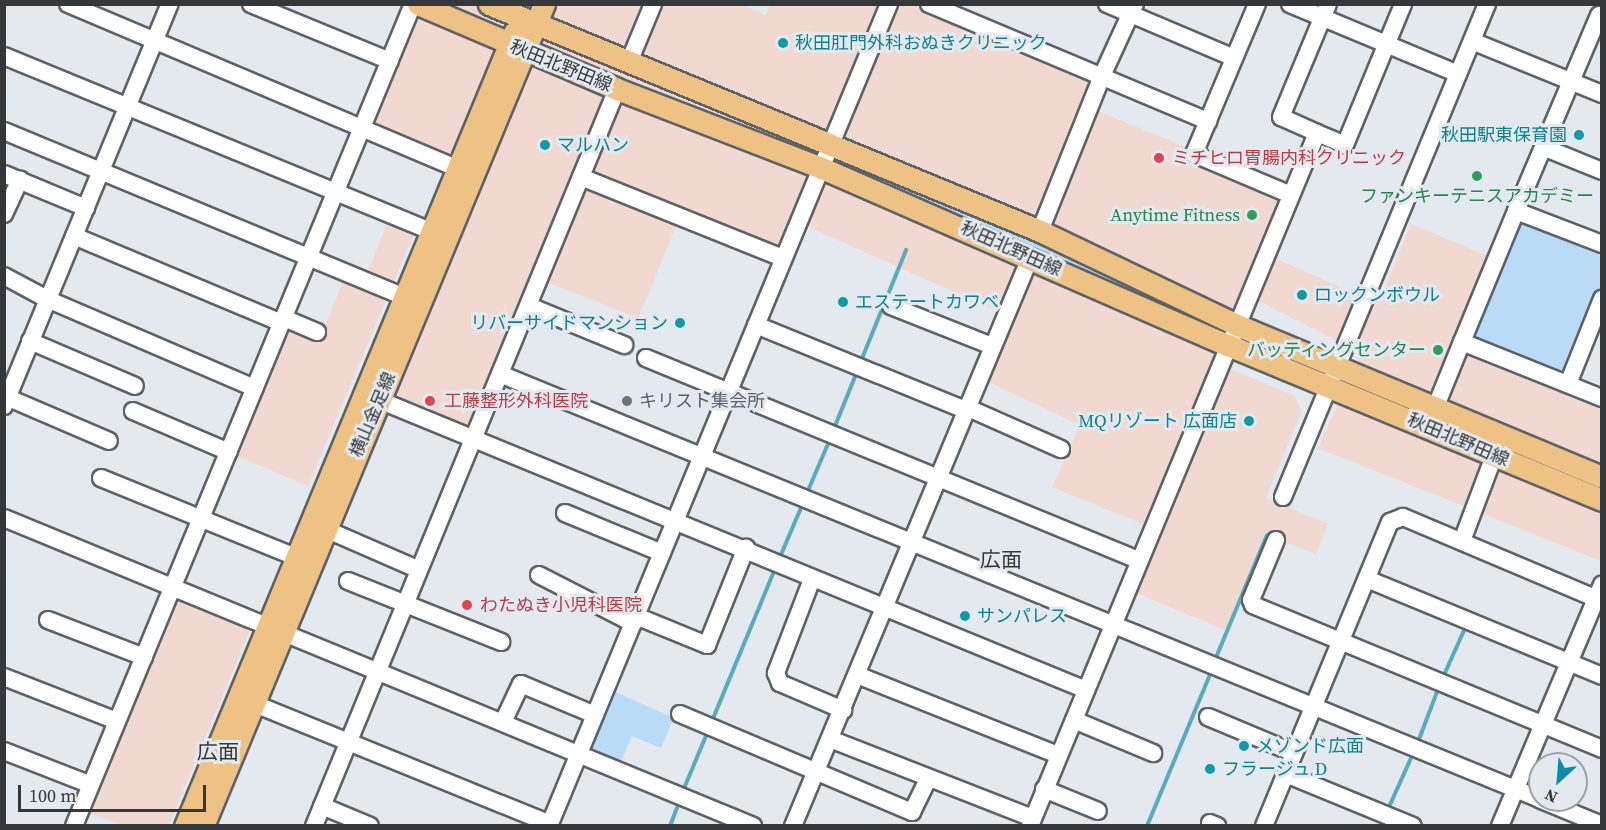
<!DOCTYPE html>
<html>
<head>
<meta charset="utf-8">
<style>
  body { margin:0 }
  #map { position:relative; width:1606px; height:830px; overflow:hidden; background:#e3e9ef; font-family:"Source Serif 4","Noto Sans JP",serif }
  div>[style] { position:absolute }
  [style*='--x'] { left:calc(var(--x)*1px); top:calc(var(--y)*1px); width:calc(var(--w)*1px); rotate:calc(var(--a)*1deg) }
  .commercial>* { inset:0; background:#f1d8d1 }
  .green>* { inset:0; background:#badbf8 }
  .stream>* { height:4px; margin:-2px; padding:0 2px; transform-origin:2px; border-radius:2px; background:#58acbb }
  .roads { filter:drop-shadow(2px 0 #5c6266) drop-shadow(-2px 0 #5c6266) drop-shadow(0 2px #5c6266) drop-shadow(0 -2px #5c6266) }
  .minor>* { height:16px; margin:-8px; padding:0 8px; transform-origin:8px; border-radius:8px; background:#fff }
  .major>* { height:21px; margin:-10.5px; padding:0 10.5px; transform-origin:10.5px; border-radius:10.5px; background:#eec285 }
  .dots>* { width:16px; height:16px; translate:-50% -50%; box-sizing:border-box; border:3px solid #e3e9ef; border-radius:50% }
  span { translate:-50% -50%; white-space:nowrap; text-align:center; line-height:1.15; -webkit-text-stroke:6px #e3e9ef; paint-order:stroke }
  .culture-label { font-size:18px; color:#0d838f }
  .left { translate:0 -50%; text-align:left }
  .right { translate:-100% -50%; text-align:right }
  .street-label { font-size:18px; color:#35383a }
  .health-label { font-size:18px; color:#be3a42 }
  .leisure-label { font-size:18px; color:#27864d }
  .worship-label { font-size:18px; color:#5b616d }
  .quarter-label { font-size:21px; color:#35383a }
  .frame { position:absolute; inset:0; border:6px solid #35383a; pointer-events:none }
  .north { position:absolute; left:1528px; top:752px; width:60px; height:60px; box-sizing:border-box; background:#e3e9ef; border:2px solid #9da2a7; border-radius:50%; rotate:206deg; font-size:16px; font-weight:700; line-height:24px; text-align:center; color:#35383a }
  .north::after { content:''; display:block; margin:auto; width:21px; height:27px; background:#0c8cad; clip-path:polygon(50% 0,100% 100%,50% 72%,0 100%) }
  .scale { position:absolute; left:18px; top:785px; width:188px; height:27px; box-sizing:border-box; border:3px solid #35383a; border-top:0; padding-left:8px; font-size:18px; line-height:21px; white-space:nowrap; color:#35383a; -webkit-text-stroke:4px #e3e9ef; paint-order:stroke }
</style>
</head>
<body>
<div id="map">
  <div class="commercial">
    <div style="clip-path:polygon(741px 4px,765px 15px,770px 5px,921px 5px,1090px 75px,1081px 104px,1297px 193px,1270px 256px,1378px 304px,1411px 224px,1500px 261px,1464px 343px,1601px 400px,1601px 561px,1318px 448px,1361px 353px,1245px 294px,1148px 526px,1052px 487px,1080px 425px,982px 379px,1010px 317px,804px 225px,782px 249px,681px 215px,638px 318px,537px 278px,472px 440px,385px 403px,480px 175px,369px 127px,420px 5px)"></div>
    <div style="clip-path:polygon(389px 219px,420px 219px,308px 486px,232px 454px,286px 324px,320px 338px,346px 274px,364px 281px)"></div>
    <div style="clip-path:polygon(1225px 367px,1295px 396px,1301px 412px,1266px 498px,1328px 524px,1316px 554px,1265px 534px,1225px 630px,1131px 591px)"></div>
    <div style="clip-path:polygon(174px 592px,251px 627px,169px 825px,122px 825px,84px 811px)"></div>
  </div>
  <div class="green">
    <div style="clip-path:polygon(855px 167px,1076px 257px,1206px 327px,963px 221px)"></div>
    <div style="clip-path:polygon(1516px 211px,1601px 244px,1601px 297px,1567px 380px,1465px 339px)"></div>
    <div style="clip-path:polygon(613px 691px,674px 718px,661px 748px,632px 736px,618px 768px,586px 754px)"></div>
  </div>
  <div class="stream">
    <div style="--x:861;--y:361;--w:120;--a:-67.9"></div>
    <div style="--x:833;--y:431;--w:61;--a:-68"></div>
    <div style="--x:807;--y:493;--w:59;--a:-66.9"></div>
    <div style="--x:780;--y:557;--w:59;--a:-66.9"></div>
    <div style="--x:1215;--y:660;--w:135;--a:-67.4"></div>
    <div style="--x:1444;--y:675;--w:54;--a:-65.8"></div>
    <div style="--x:712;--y:721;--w:165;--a:-67.5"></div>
    <div style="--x:1418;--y:742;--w:53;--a:-69.2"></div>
    <div style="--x:685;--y:786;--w:60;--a:-67.3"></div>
    <div style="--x:1389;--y:807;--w:54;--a:-65.8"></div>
    <div style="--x:670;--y:826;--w:25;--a:-69"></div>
    <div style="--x:1147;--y:826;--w:167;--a:-67.4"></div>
    <div style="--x:1382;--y:826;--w:2;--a:-63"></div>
  </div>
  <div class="roads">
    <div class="minor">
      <div style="--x:68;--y:4;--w:434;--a:22.9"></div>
      <div style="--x:251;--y:4;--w:150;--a:22.3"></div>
      <div style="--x:929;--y:4;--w:303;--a:22.8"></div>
      <div style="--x:1107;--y:4;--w:138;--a:23"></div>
      <div style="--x:1257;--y:4;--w:163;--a:112.8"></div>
      <div style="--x:1194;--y:154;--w:105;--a:22.9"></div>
      <div style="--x:1290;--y:4;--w:182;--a:22.6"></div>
      <div style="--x:1472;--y:41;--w:140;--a:22.2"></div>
      <div style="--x:4;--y:56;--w:474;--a:22.3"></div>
      <div style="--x:629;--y:62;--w:63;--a:-67.5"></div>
      <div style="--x:4;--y:131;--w:432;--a:22.5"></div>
      <div style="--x:1317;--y:133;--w:39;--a:-156"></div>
      <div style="--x:1281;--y:117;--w:122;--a:-67.4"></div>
      <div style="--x:1543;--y:147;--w:64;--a:22.1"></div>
      <div style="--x:4;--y:174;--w:89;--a:22.5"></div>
      <div style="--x:581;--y:177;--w:218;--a:21.9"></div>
      <div style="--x:1516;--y:211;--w:213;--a:-67"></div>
      <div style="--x:4;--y:214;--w:38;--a:-65"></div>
      <div style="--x:1040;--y:231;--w:167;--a:-68.2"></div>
      <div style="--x:1102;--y:76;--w:79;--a:-65.4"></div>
      <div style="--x:74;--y:236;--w:225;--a:22.7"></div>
      <div style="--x:1602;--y:244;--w:92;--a:-159"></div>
      <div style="--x:1516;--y:211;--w:142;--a:112.4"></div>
      <div style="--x:1462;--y:342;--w:151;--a:21.8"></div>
      <div style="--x:4;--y:276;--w:49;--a:28.1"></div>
      <div style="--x:47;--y:299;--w:226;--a:23.2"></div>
      <div style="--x:529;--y:306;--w:103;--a:22.3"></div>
      <div style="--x:891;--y:306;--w:109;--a:21.6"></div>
      <div style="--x:284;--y:318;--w:36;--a:23"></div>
      <div style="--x:756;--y:325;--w:226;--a:22.1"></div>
      <div style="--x:30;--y:341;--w:114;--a:23.2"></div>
      <div style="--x:646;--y:358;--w:532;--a:22.32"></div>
      <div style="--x:500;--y:374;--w:1123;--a:22.23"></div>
      <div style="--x:1568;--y:384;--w:92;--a:-68.2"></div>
      <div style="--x:4;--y:396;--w:114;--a:23.2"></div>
      <div style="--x:379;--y:400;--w:764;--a:22.3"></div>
      <div style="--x:4;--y:406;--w:435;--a:-67.6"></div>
      <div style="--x:1436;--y:406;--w:69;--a:-67.9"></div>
      <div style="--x:966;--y:407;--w:104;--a:23.9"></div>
      <div style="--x:133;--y:411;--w:104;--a:23.1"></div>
      <div style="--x:101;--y:478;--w:223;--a:22.1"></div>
      <div style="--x:1283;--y:497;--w:534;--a:-67.52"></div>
      <div style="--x:565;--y:513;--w:105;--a:22.4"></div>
      <div style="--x:4;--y:518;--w:810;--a:22.35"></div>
      <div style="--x:316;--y:525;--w:110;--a:23.5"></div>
      <div style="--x:1276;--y:540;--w:65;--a:112.6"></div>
      <div style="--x:1251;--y:600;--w:5;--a:68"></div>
      <div style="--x:1253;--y:605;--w:378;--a:22.4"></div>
      <div style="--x:1462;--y:541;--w:91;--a:-69.4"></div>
      <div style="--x:539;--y:575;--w:106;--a:27.1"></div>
      <div style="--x:812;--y:579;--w:101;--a:111"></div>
      <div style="--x:776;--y:673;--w:11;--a:68"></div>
      <div style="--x:780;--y:683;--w:69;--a:23.2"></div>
      <div style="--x:1367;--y:579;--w:254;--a:22.4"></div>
      <div style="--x:348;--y:581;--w:165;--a:21.7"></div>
      <div style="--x:636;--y:616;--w:77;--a:22.2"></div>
      <div style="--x:707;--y:645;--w:105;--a:-68.1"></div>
      <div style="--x:48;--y:620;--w:103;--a:21.1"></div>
      <div style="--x:857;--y:675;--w:216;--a:21.7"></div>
      <div style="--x:4;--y:677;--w:121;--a:21.3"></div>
      <div style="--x:245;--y:700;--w:329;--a:22.1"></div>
      <div style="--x:680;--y:714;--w:252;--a:22.9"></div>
      <div style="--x:912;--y:812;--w:37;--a:-64"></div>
      <div style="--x:1208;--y:717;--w:93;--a:22.7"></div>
      <div style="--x:1074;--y:720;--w:86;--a:22.7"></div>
      <div style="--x:503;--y:722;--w:42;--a:-64.7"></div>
      <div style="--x:521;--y:684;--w:80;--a:22.7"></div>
      <div style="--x:830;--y:739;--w:218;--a:21.3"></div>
      <div style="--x:4;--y:751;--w:93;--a:21.3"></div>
      <div style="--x:1286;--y:774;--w:137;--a:22.3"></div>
      <div style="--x:1044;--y:789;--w:58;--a:22.2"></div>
      <div style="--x:1541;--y:800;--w:66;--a:22.3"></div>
      <div style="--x:322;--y:806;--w:52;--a:22.6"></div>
      <div style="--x:1210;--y:823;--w:8;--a:23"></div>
      <div style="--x:74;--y:826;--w:889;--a:-67.59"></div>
      <div style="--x:314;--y:826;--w:797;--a:-67.65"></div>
      <div style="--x:549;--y:826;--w:890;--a:-67.53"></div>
      <div style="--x:793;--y:826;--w:615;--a:-67.35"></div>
      <div style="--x:1030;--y:826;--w:750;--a:-67.5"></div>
      <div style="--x:1317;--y:133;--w:30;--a:23"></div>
      <div style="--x:1345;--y:145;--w:152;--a:-67.6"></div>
      <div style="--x:1264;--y:826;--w:329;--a:-67.5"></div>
      <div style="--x:1390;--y:522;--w:14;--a:-21"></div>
      <div style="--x:1403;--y:517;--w:216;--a:22.9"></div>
      <div style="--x:1500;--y:826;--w:262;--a:-67.1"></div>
    </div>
    <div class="major">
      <div style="--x:418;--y:4;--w:216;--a:23.1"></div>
      <div style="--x:617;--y:89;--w:220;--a:21.1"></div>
      <div style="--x:822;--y:168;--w:443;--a:23.6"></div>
      <div style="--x:1228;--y:345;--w:405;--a:22.5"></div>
      <div style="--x:489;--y:4;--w:596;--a:22.39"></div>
      <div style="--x:1040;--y:231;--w:218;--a:25.5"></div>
      <div style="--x:1237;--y:325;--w:395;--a:22.6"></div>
      <div style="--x:185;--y:826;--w:859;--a:-67.47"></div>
      <div style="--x:203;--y:826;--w:890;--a:-67.47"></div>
    </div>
  </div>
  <div class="dots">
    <div style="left:783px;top:43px;background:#0f9aa8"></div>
    <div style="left:1579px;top:135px;background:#0f9aa8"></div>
    <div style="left:545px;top:145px;background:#0f9aa8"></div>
    <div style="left:1159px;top:158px;background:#e0444e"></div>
    <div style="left:1477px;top:176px;background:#2e9e5b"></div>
    <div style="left:1252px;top:215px;background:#2e9e5b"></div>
    <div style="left:1302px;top:295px;background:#0f9aa8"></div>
    <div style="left:843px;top:302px;background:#0f9aa8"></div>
    <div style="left:680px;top:323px;background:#0f9aa8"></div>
    <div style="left:1438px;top:350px;background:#2e9e5b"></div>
    <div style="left:430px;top:401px;background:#e0444e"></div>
    <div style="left:627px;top:401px;background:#6b7280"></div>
    <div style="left:1249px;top:421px;background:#0f9aa8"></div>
    <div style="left:467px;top:605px;background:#e0444e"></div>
    <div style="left:965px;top:616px;background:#0f9aa8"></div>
    <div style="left:1244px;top:746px;background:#0f9aa8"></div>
    <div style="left:1210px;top:769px;background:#0f9aa8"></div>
  </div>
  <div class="culture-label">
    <span class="left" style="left:795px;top:43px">秋田肛門外科おぬきクリニック</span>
    <span class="right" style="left:1567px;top:135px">秋田駅東保育園</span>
    <span class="left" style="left:557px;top:145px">マルハン</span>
    <span class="left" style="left:1314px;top:295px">ロックンボウル</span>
    <span class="left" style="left:855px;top:302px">エステートカワベ</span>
    <span class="right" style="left:668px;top:323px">リバーサイドマンション</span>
    <span class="right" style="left:1237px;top:421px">MQリゾート 広面店</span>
    <span class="left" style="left:977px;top:616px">サンパレス</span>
    <span class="left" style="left:1256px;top:746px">メゾンド広面</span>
    <span class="left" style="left:1222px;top:769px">フラージュ D</span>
  </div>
  <div class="street-label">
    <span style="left:561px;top:66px;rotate:22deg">秋田北野田線</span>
    <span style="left:1011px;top:249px;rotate:24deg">秋田北野田線</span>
    <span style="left:373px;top:415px;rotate:-67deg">横山金足線</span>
    <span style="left:1458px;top:440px;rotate:23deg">秋田北野田線</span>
  </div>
  <div class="health-label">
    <span class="left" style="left:1172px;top:158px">ミチヒロ胃腸内科クリニック</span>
    <span class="left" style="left:444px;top:401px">工藤整形外科医院</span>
    <span class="left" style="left:480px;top:605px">わたぬき小児科医院</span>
  </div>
  <div class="leisure-label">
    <span style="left:1477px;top:196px">ファンキーテニスアカデミー</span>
    <span class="right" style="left:1240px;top:215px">Anytime Fitness</span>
    <span class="right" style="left:1426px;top:350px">バッティングセンター</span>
  </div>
  <div class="worship-label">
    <span class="left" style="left:639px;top:401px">キリスト集会所</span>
  </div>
  <div class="quarter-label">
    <span style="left:1001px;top:560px">広面</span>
    <span style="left:218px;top:752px">広面</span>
  </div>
  <div class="frame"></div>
  <div class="north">N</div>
  <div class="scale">100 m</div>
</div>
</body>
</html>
